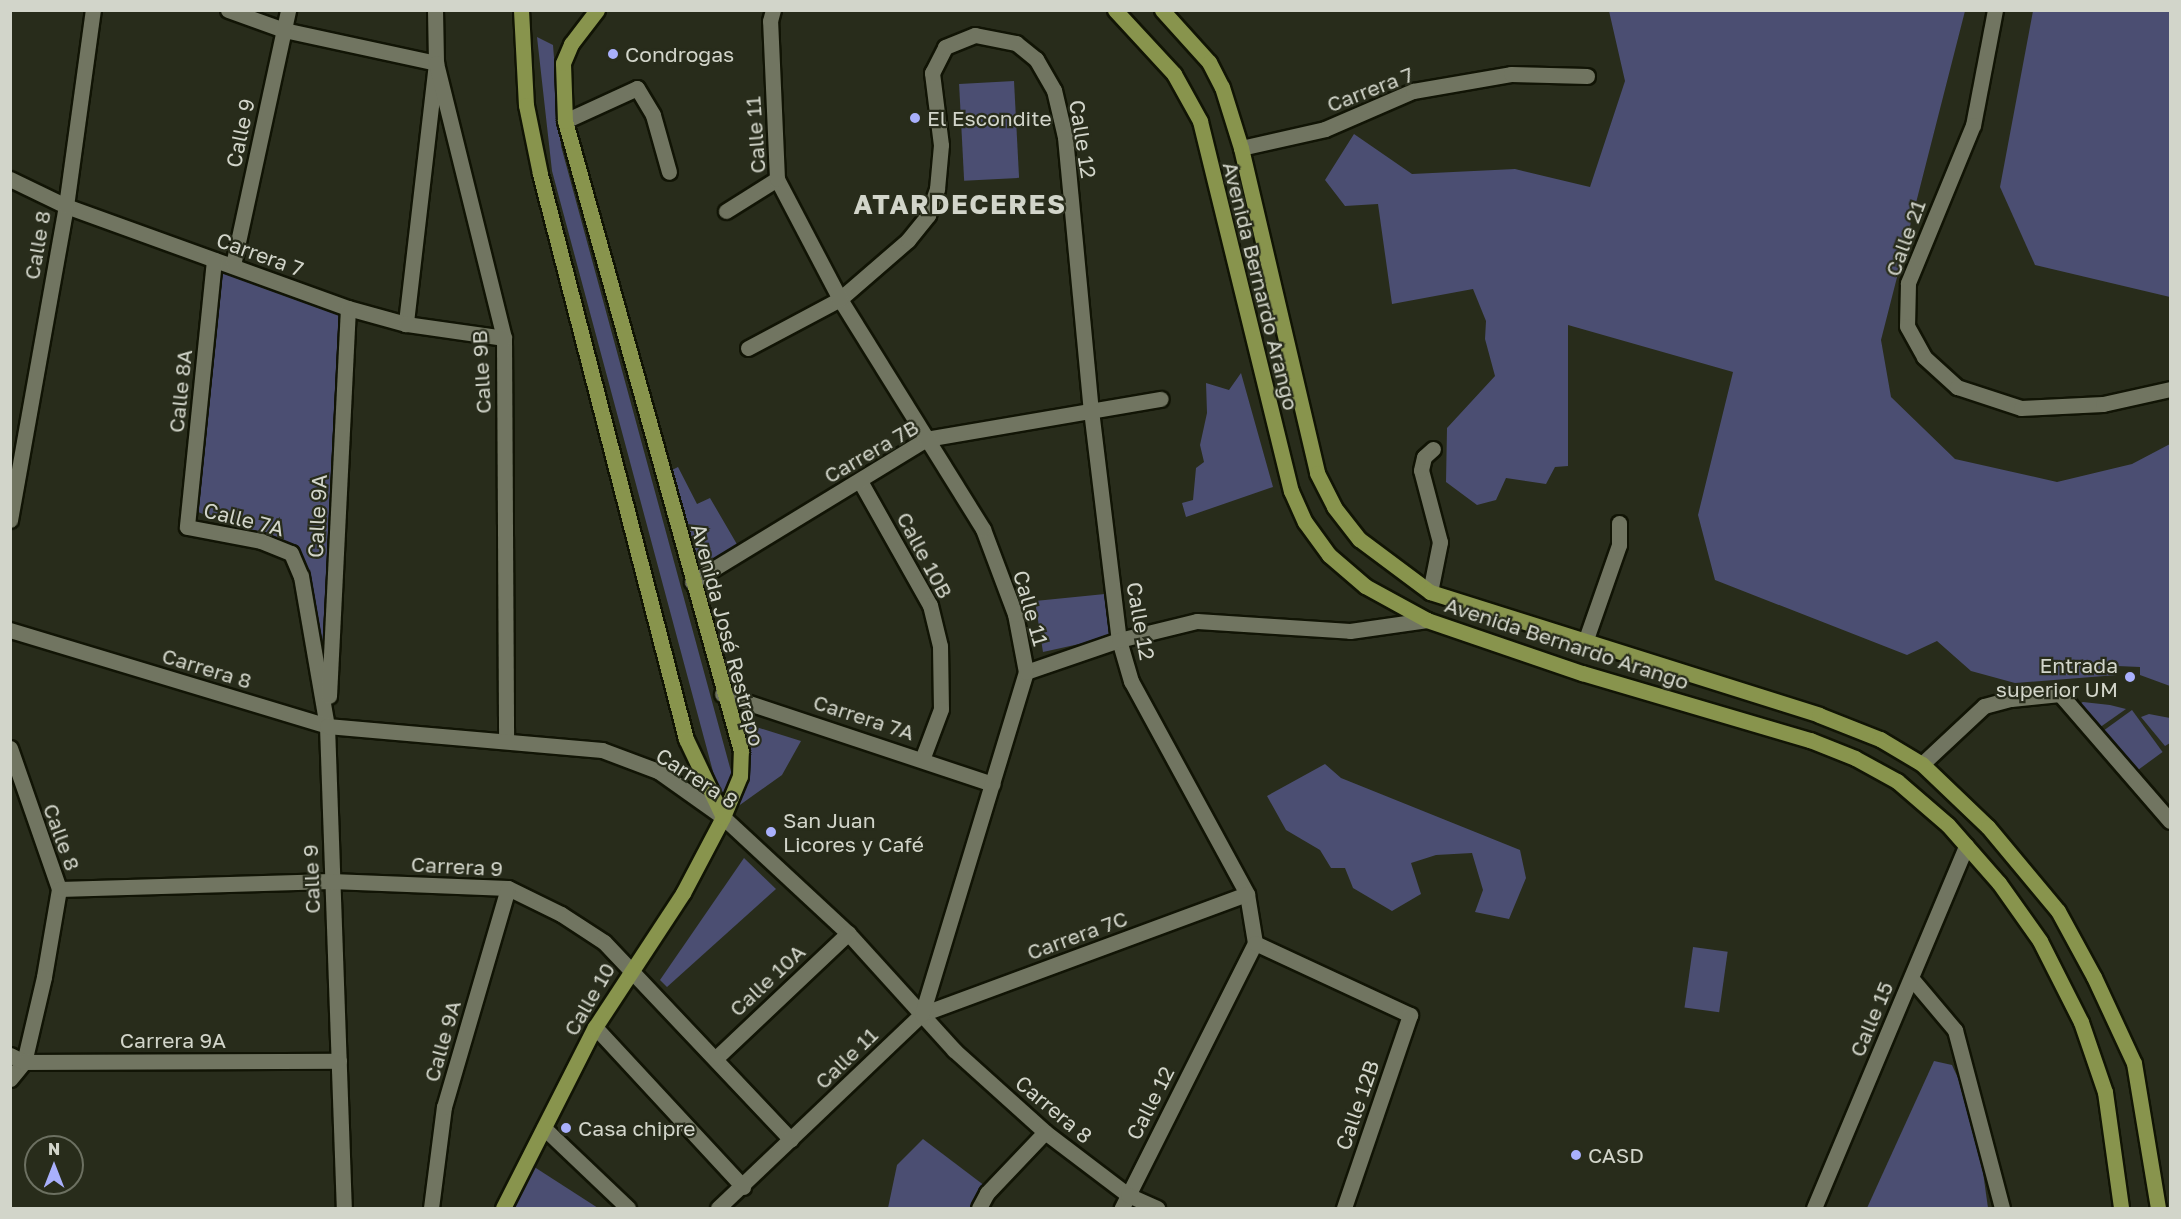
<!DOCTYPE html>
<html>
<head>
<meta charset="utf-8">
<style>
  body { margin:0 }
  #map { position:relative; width:2181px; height:1219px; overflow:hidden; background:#282c1b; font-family:"Golos Text",sans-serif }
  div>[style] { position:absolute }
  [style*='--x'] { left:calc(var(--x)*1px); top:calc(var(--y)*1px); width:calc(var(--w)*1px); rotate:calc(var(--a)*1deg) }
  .green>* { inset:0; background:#4b4e72; transform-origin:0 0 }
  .roads { filter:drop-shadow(2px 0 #111405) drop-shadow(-2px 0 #111405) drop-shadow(0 2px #111405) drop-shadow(0 -2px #111405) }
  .minor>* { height:15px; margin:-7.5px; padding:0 7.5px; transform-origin:7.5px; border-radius:7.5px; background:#717561 }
  .major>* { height:15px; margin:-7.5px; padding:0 7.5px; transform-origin:7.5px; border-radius:7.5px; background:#88944d }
  .dots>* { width:16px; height:16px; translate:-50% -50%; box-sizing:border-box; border:3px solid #282c1b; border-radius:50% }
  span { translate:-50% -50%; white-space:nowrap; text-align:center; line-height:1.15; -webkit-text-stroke:4.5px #282c1b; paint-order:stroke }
  .poi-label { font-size:21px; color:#d2d5ca }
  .left { translate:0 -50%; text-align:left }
  .right { translate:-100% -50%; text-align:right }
  .street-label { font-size:21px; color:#d2d5ca }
  .district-label { font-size:27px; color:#d2d5ca; font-weight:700; letter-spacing:1.5px }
  .frame { position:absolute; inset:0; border:12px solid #d2d5ca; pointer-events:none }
  .north { position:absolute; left:24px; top:1135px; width:60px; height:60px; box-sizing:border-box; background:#282c1b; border:2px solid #6c7061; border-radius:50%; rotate:0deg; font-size:16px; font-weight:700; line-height:24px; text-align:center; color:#d2d5ca }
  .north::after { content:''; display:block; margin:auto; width:21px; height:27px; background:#a9b0fc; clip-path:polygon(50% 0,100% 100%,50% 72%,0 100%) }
</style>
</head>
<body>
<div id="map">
  <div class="green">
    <div style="clip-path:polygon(1609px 11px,1965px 11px,1881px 340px,1891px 397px,1955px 459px,2057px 482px,2132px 464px,2170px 444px,2170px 686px,2140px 675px,2140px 667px,2117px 666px,2117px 675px,2015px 683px,1971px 671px,1937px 641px,1907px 655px,1715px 580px,1698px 515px,1733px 372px,1568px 325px,1568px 466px,1555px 467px,1546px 484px,1506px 478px,1496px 500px,1477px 505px,1446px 482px,1447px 428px,1495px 376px,1485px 339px,1486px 321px,1473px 289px,1392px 304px,1378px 204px,1345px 206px,1325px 180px,1354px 134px,1412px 174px,1515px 169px,1590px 187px,1625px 81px)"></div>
    <div style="clip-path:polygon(2033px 11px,2170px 11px,2170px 297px,2035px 265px,2000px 187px)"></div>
    <div style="clip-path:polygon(537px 37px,553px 45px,561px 146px,735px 786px,740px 722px,801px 741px,782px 775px,723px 817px,728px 802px,719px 794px,552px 171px)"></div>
    <div style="left:1014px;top:81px;width:97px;height:55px;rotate:87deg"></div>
    <div style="clip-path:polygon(206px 257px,348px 308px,327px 726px,293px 550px,198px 512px)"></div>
    <div style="clip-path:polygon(1241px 373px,1273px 487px,1186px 517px,1182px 503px,1193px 500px,1196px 468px,1204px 462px,1200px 445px,1207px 413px,1206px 383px,1229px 390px)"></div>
    <div style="clip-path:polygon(678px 467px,697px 504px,710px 498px,738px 546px,701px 569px,672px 470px)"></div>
    <div style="clip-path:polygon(1105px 594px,1111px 637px,1043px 652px,1035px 601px)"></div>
    <div style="clip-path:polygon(2083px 702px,2110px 705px,2126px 709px,2099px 728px,2077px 705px)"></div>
    <div style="left:2132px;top:710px;width:52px;height:35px;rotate:54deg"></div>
    <div style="clip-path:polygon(2149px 714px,2170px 718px,2170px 743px,2165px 746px,2141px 717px)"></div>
    <div style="clip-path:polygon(1325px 764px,1341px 778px,1520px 850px,1526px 878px,1509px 919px,1475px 912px,1483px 890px,1472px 853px,1436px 855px,1411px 863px,1421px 894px,1392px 911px,1353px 888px,1345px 868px,1331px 868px,1320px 850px,1286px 830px,1267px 796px)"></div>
    <div style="clip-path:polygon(744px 858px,776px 889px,667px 987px,660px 980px)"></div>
    <div style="left:1693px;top:947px;width:35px;height:61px;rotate:8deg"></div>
    <div style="clip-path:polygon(1934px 1061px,1952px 1065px,1975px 1115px,1988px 1208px,1867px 1208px)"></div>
    <div style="clip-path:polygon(923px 1139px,985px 1186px,974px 1208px,888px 1208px,897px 1165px)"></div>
    <div style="clip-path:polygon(525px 1161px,598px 1208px,503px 1208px)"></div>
  </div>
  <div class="roads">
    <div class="minor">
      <div style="--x:228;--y:10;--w:59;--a:19.7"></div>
      <div style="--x:284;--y:30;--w:156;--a:12.2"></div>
      <div style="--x:436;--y:63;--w:263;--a:96.6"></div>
      <div style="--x:435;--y:10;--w:53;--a:88.9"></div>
      <div style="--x:436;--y:63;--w:283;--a:76.1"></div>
      <div style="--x:504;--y:338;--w:401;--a:89.7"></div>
      <div style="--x:1995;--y:10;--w:117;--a:100.8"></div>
      <div style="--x:1973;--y:125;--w:171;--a:112.4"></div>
      <div style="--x:1908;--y:283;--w:43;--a:91.3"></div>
      <div style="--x:1907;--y:326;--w:35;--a:61"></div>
      <div style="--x:1924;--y:357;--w:45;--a:42.3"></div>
      <div style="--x:1957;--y:387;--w:67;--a:18.2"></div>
      <div style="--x:2021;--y:408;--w:82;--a:-2.8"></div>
      <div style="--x:2103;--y:404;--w:69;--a:-12.6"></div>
      <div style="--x:565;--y:121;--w:79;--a:-24.6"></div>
      <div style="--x:637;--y:88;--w:31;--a:59"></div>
      <div style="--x:653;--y:115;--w:59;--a:74.3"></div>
      <div style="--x:1241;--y:148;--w:86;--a:-12.7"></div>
      <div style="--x:1325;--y:129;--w:96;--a:-23.4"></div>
      <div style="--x:1413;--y:91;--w:99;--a:-9.8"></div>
      <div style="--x:1511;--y:74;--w:76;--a:1.5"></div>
      <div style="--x:10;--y:179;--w:62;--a:25.7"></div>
      <div style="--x:66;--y:206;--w:300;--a:19.9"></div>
      <div style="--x:348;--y:308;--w:60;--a:15.4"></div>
      <div style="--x:406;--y:324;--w:99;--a:8.1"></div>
      <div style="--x:726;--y:211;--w:60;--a:-32.1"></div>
      <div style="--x:214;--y:260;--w:268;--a:95.8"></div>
      <div style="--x:187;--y:527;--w:75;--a:10.7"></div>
      <div style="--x:261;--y:541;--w:32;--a:22"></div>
      <div style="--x:291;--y:553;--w:25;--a:67"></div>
      <div style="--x:301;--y:576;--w:152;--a:80.2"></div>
      <div style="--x:327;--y:726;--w:482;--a:88"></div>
      <div style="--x:233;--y:265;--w:261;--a:-77.8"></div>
      <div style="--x:748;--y:348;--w:104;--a:-28"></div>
      <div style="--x:840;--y:299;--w:90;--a:-40.9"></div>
      <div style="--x:908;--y:240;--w:32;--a:-51"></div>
      <div style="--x:928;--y:215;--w:28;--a:-71"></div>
      <div style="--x:937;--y:189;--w:44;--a:-84.8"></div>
      <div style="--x:941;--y:145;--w:73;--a:-97.1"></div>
      <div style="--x:932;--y:73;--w:29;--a:-63"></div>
      <div style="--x:945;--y:47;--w:32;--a:-22"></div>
      <div style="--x:975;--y:35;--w:42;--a:11"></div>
      <div style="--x:1016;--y:43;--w:26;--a:39"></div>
      <div style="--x:1036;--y:59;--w:36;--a:60"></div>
      <div style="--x:1054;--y:90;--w:48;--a:76.8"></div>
      <div style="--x:1065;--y:137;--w:274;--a:84.6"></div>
      <div style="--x:1091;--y:410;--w:232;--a:83.1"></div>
      <div style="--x:1119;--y:640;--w:43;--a:73.7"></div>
      <div style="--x:1131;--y:681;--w:243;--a:61.4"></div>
      <div style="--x:1247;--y:894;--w:50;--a:80.7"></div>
      <div style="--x:1255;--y:943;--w:297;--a:116.7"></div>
      <div style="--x:860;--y:481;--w:142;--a:60.6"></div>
      <div style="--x:930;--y:605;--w:42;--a:76.3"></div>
      <div style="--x:940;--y:646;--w:63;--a:89.1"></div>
      <div style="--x:941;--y:709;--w:51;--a:110.6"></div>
      <div style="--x:10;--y:520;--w:319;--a:-79.9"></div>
      <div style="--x:66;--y:206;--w:198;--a:-82.2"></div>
      <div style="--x:692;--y:582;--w:274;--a:-31.4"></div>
      <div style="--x:926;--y:439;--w:238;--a:-9.7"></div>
      <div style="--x:1430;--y:592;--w:51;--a:-78.7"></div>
      <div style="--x:1440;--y:542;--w:74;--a:-104.8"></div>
      <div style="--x:1421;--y:470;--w:13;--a:-77"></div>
      <div style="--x:1424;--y:457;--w:12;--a:-42"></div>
      <div style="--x:10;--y:630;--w:331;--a:16.8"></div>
      <div style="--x:327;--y:726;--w:276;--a:5"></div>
      <div style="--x:602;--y:750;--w:60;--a:20.6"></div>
      <div style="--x:658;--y:771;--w:80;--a:35.3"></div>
      <div style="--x:723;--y:817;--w:171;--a:42.9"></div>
      <div style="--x:848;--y:933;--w:158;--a:47.8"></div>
      <div style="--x:954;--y:1050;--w:122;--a:42"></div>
      <div style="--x:1045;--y:1132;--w:104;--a:37.2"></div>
      <div style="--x:1128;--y:1195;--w:32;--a:24"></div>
      <div style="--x:1585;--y:642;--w:103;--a:-70.7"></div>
      <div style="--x:1619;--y:545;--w:22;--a:-90"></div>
      <div style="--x:1026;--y:672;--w:98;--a:-19"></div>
      <div style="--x:1119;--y:640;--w:80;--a:-13.7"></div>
      <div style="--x:1197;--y:621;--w:153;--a:3.7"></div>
      <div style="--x:1350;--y:631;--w:78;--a:-8.1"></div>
      <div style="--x:722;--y:694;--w:285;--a:18.4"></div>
      <div style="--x:329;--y:696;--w:388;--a:-87.2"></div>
      <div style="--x:10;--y:748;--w:149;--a:70.8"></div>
      <div style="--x:59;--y:889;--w:89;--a:99.7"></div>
      <div style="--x:44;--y:977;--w:87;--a:103.2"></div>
      <div style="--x:24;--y:1062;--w:22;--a:129"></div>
      <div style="--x:1922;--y:764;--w:85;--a:-43.1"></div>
      <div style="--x:1984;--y:706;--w:28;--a:-15"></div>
      <div style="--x:2011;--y:699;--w:49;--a:-5.8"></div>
      <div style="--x:2060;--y:694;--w:168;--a:49.1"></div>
      <div style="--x:59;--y:889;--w:272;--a:-1.7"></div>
      <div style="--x:331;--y:881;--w:177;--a:2.3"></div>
      <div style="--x:508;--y:888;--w:59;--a:26.1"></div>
      <div style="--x:561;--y:914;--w:51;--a:33.1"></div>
      <div style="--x:604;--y:942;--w:272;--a:46.6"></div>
      <div style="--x:1255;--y:943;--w:171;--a:24.9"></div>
      <div style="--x:1410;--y:1015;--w:204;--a:108.9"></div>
      <div style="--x:1912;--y:979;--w:67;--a:49.9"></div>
      <div style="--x:1955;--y:1030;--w:184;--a:75.2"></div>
      <div style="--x:922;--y:1014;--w:346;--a:-20.3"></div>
      <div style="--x:595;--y:1027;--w:218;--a:47.2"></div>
      <div style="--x:10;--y:1055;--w:16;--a:27"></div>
      <div style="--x:24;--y:1062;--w:315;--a:-0.2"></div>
      <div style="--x:716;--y:1058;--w:182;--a:-43.4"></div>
      <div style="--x:544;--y:1128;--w:116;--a:43.6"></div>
      <div style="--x:431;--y:1208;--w:102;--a:-82.7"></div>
      <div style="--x:444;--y:1107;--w:228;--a:-73.7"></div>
      <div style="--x:718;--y:1208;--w:282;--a:-43.6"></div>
      <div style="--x:922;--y:1014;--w:357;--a:-73.1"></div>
      <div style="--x:1026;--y:672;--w:59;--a:-100.7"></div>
      <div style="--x:1015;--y:614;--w:91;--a:-110.6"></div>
      <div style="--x:983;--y:529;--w:271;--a:-121.9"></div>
      <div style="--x:840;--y:299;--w:136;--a:-117.7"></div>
      <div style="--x:777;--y:179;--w:158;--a:-92.5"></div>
      <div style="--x:770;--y:21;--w:11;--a:-75"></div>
      <div style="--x:979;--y:1208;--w:17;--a:-62"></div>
      <div style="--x:987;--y:1193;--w:84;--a:-46.4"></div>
      <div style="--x:1814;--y:1208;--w:393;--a:-67.2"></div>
    </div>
    <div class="major">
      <div style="--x:521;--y:10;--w:95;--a:87"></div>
      <div style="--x:526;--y:105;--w:70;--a:78.5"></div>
      <div style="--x:540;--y:174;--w:584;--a:75.51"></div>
      <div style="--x:686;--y:739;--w:86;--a:64.6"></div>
      <div style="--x:1115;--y:10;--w:87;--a:47.3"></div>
      <div style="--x:1174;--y:74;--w:54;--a:61"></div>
      <div style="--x:1200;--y:121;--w:381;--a:76.2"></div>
      <div style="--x:1291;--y:491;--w:34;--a:66"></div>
      <div style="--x:1305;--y:522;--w:41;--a:54"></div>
      <div style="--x:1329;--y:555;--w:48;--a:40.7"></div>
      <div style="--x:1365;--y:586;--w:71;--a:28.7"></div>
      <div style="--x:1427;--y:620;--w:164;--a:18.9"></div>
      <div style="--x:1582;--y:673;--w:238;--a:16.4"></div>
      <div style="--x:1810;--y:740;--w:48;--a:21.8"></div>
      <div style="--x:1855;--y:758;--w:48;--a:28.7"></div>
      <div style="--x:1897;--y:781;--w:67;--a:40.8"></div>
      <div style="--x:1948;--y:825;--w:77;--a:48.7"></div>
      <div style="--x:1999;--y:883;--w:71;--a:54.7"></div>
      <div style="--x:2040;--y:941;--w:91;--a:63.2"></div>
      <div style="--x:2081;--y:1022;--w:74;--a:71.1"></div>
      <div style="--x:2105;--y:1092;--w:117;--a:82.1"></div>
      <div style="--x:1162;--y:10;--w:70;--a:47.9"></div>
      <div style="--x:1209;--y:62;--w:28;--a:63"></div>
      <div style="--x:1222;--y:87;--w:64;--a:72.7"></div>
      <div style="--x:1241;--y:148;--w:334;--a:76.8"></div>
      <div style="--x:1317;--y:473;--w:38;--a:63"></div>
      <div style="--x:1334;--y:507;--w:41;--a:52"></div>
      <div style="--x:1359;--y:539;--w:89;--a:36.7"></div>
      <div style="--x:1430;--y:592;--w:408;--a:17.5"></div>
      <div style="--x:1819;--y:715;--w:66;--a:21.5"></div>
      <div style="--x:1880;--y:739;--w:49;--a:30.8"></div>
      <div style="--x:1922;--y:764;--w:91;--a:43.7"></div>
      <div style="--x:1988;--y:827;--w:109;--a:50.2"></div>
      <div style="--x:2058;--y:911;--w:75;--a:61.4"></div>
      <div style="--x:2094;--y:977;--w:95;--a:65.1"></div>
      <div style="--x:2134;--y:1063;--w:147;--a:80.6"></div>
      <div style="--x:503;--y:1208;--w:203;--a:-63.1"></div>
      <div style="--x:595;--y:1027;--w:160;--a:-56.7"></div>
      <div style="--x:683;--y:893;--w:86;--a:-62.2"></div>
      <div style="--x:723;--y:817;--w:44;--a:-67.5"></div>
      <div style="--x:740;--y:776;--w:25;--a:-88"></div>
      <div style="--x:741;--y:751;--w:654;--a:-105.61"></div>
      <div style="--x:565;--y:121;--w:58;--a:-92"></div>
      <div style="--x:563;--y:63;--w:21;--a:-67"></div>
      <div style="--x:571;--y:44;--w:43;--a:-52.6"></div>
    </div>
  </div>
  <div class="dots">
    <div style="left:613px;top:54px;background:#a9b0fc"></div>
    <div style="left:915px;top:118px;background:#a9b0fc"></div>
    <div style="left:2130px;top:677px;background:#a9b0fc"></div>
    <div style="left:771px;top:832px;background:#a9b0fc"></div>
    <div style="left:566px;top:1128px;background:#a9b0fc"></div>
    <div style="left:1576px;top:1155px;background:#a9b0fc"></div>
  </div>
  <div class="poi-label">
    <span class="left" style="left:625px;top:54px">Condrogas</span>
    <span class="left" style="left:927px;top:118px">El Escondite</span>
    <span class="right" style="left:2118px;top:677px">Entrada<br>superior UM</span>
    <span class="left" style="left:783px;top:832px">San Juan<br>Licores y Café</span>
    <span class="left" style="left:578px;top:1128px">Casa chipre</span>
    <span class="left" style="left:1588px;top:1155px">CASD</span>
  </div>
  <div class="street-label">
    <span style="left:1370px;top:89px;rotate:-21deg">Carrera 7</span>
    <span style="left:240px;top:133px;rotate:-78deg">Calle 9</span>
    <span style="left:755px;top:135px;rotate:-94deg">Calle 11</span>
    <span style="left:1083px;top:139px;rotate:81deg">Calle 12</span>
    <span style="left:1905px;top:238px;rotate:-70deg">Calle 21</span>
    <span style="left:37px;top:245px;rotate:-80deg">Calle 8</span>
    <span style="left:260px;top:254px;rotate:20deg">Carrera 7</span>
    <span style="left:1261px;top:286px;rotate:76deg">Avenida Bernardo Arango</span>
    <span style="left:481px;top:372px;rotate:-93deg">Calle 9B</span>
    <span style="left:180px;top:391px;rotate:-84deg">Calle 8A</span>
    <span style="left:871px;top:451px;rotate:-30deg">Carrera 7B</span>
    <span style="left:317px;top:516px;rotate:-87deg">Calle 9A</span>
    <span style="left:244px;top:519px;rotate:14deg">Calle 7A</span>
    <span style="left:925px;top:555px;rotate:62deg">Calle 10B</span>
    <span style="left:1031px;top:608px;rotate:74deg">Calle 11</span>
    <span style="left:1141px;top:621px;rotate:80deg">Calle 12</span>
    <span style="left:728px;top:635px;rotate:75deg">Avenida José Restrepo</span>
    <span style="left:1567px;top:643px;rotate:18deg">Avenida Bernardo Arango</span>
    <span style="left:207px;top:668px;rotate:17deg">Carrera 8</span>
    <span style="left:864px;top:717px;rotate:18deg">Carrera 7A</span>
    <span style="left:697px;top:778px;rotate:33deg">Carrera 8</span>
    <span style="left:62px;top:837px;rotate:70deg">Calle 8</span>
    <span style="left:457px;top:866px;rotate:3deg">Carrera 9</span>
    <span style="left:311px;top:879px;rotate:-92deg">Calle 9</span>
    <span style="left:1077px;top:935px;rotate:-20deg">Carrera 7C</span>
    <span style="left:767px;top:980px;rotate:-43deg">Calle 10A</span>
    <span style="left:589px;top:999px;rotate:-60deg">Calle 10</span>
    <span style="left:1871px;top:1019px;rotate:-67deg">Calle 15</span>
    <span style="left:173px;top:1040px">Carrera 9A</span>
    <span style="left:442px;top:1041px;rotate:-74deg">Calle 9A</span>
    <span style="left:846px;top:1058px;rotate:-44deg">Calle 11</span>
    <span style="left:1150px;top:1103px;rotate:-63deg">Calle 12</span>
    <span style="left:1357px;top:1105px;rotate:-71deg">Calle 12B</span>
    <span style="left:1054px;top:1109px;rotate:40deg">Carrera 8</span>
  </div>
  <div class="district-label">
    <span style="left:960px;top:205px">ATARDECERES</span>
  </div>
  <div class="frame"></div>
  <div class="north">N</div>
</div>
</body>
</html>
